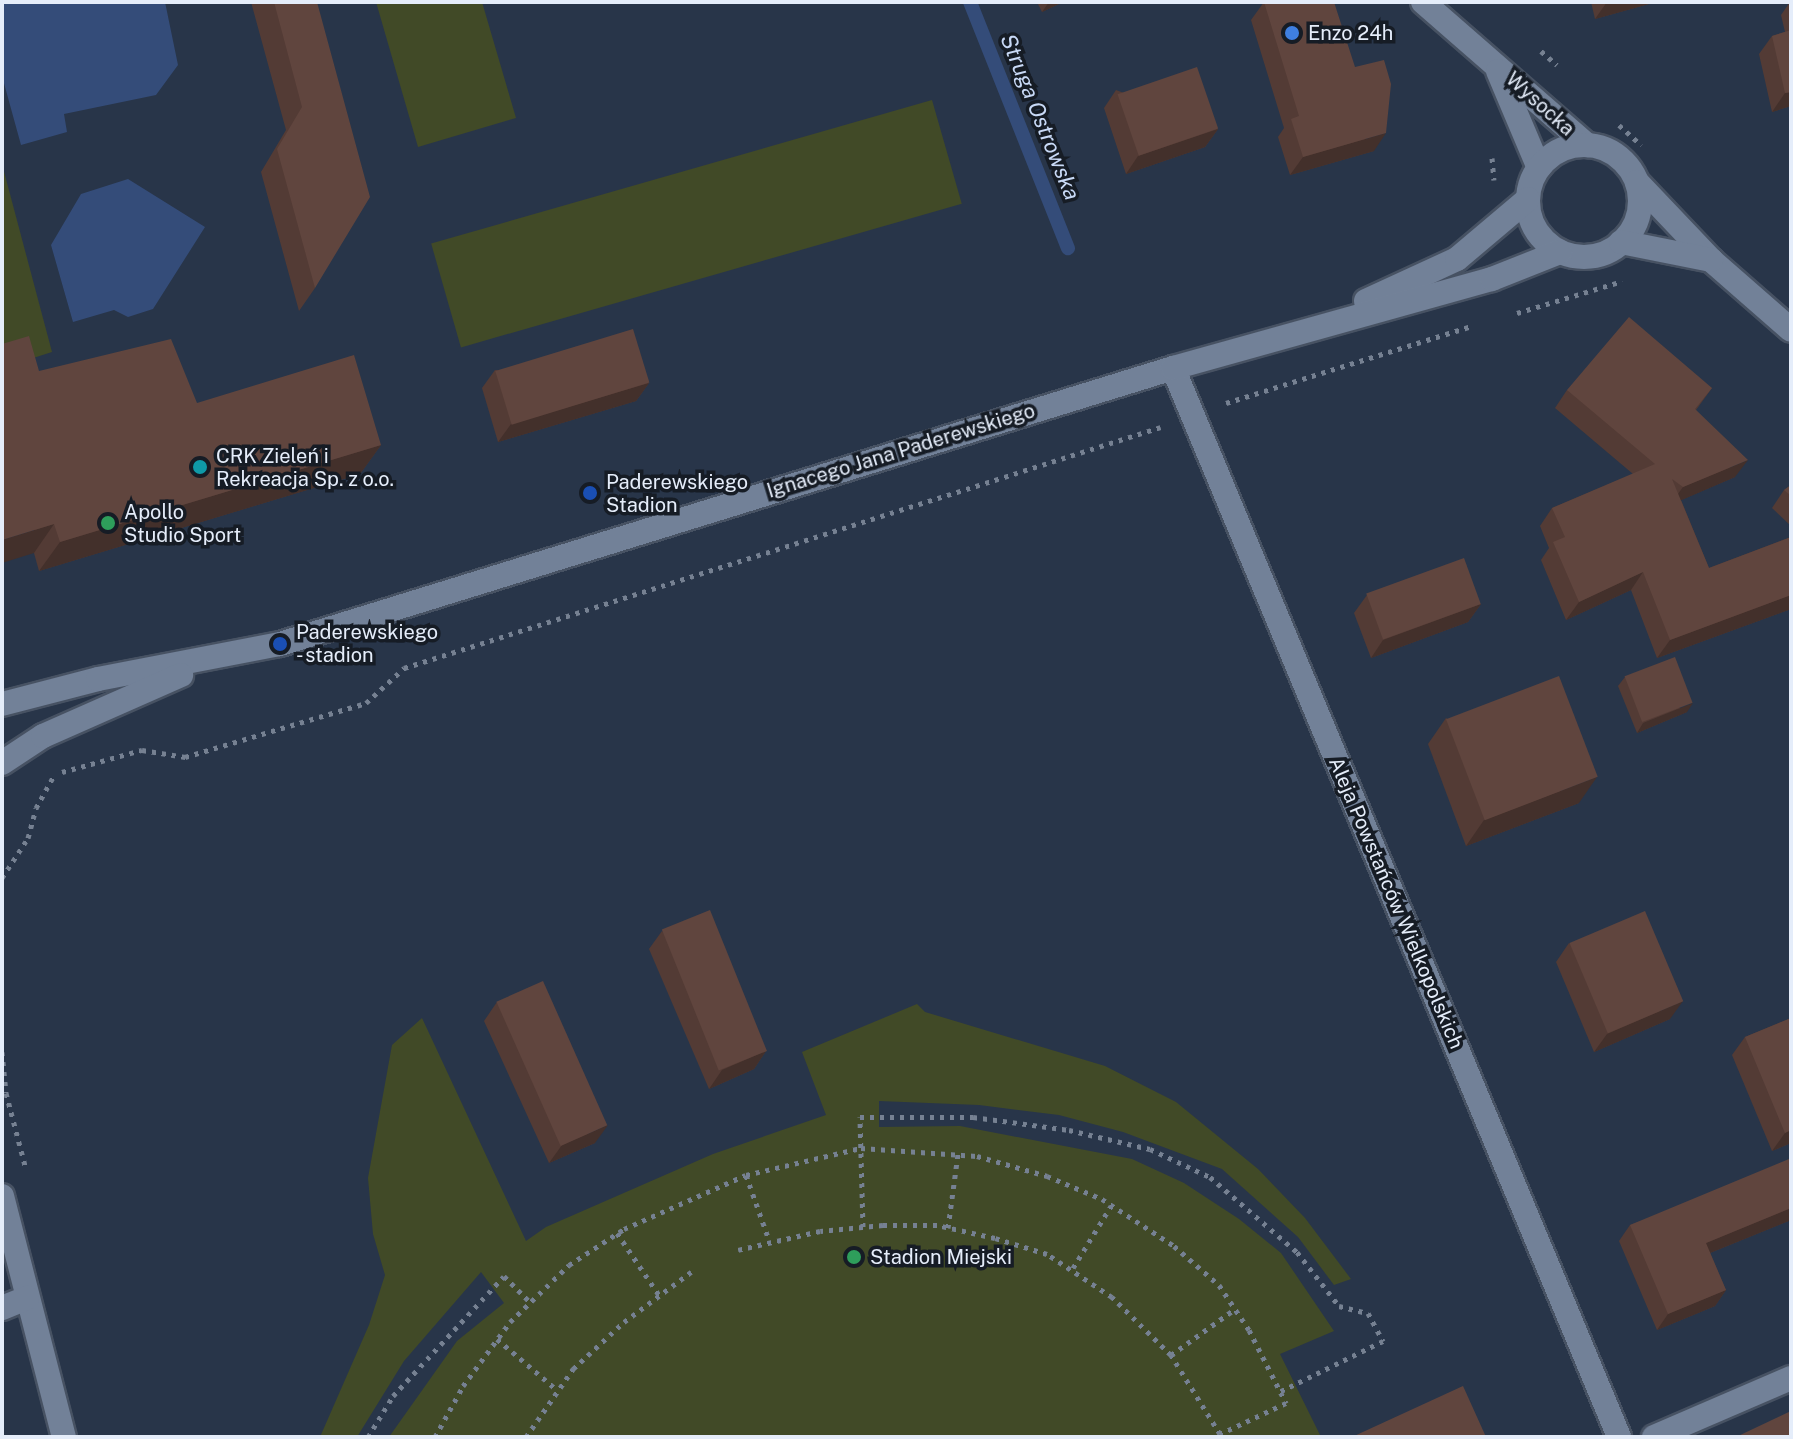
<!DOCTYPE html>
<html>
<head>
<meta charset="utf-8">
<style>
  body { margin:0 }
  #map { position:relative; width:1793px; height:1439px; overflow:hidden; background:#283549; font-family:"Public Sans",sans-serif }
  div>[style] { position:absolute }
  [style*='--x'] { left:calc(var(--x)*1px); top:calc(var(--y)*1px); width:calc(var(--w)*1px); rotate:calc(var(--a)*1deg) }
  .green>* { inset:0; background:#414a27; transform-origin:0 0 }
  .water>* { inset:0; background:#344c79 }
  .stream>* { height:14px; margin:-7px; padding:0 7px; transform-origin:7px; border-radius:7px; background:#344c79 }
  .path>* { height:5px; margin-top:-2.5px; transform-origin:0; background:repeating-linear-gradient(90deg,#768192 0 4px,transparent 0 10px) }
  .roads { filter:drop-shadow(2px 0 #475263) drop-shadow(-2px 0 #475263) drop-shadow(0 2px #475263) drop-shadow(0 -2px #475263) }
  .minor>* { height:24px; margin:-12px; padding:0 12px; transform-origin:12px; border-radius:12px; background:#728198 }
  .minor>.ring { margin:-12px; padding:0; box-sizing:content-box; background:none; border:24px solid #728198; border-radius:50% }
  .wall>* { inset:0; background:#533b35 }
  .shaded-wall>* { inset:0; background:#43302b }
  .building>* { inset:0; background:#60453e; transform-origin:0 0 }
  .dots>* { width:22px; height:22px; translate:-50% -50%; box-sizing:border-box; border:4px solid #161c25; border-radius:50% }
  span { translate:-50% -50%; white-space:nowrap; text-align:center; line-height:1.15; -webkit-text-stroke:7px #161c25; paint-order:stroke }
  .poi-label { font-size:20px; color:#e5edfa }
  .left { translate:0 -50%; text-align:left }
  .street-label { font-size:20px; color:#e5edfa }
  .water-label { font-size:22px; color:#c8d9f6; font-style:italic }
  .frame { position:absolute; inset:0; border:4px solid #e5edfa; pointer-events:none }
</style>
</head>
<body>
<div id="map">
  <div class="green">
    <div style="clip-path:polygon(376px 2px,482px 2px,516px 118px,418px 147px)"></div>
    <div style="left:932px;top:100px;width:108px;height:521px;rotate:74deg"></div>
    <div style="clip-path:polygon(2px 164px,52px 352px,2px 368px)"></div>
    <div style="clip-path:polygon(917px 1004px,925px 1012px,1105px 1066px,1176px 1102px,1258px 1169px,1305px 1218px,1351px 1279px,1334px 1285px,1298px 1237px,1222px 1169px,1123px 1132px,1059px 1115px,979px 1105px,879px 1101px,879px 1127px,960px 1126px,1132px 1159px,1184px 1183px,1239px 1219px,1281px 1253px,1334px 1331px,1280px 1354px,1321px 1437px,389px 1437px,457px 1341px,504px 1303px,481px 1272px,404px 1361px,357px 1437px,320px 1437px,369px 1325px,385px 1275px,373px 1234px,368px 1178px,392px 1045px,422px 1018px,526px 1241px,546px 1227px,713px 1154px,826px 1115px,802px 1052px)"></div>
  </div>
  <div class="water">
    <div style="clip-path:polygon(2px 2px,165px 2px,178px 65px,156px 95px,64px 114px,67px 132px,21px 145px,2px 76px)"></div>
    <div style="clip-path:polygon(128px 179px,205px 227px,153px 309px,128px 317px,114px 310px,73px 322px,51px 245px,81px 194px)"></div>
  </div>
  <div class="stream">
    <div style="--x:970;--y:2;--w:265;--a:68.3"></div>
  </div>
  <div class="path">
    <div style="--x:1541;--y:51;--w:21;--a:41"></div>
    <div style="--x:1619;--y:125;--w:30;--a:42"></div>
    <div style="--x:1492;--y:158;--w:22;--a:85"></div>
    <div style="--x:1517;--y:313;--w:110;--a:-16.9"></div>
    <div style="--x:1226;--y:403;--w:255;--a:-17.4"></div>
    <div style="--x:62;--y:772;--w:83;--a:-15.4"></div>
    <div style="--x:142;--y:750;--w:44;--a:9.2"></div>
    <div style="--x:185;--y:757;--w:189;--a:-16.6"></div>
    <div style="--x:366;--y:703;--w:52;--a:-42.6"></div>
    <div style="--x:404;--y:668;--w:794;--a:-17.66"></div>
    <div style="--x:2;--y:878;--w:48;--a:-57"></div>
    <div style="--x:28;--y:838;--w:31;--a:-75"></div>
    <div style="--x:36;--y:808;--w:35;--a:-61"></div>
    <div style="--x:2;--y:1052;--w:41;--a:84.4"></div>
    <div style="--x:6;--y:1093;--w:79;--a:75.3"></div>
    <div style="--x:746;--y:1175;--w:69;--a:70.5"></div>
    <div style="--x:863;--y:1227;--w:110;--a:-91.6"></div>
    <div style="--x:860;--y:1117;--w:113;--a:0"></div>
    <div style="--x:973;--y:1117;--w:97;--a:7.7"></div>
    <div style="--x:1069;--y:1130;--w:83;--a:13.2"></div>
    <div style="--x:1150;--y:1149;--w:66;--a:25"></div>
    <div style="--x:1210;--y:1177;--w:115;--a:40.8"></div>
    <div style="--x:1297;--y:1252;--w:68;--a:52.1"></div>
    <div style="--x:1339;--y:1306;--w:30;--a:14"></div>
    <div style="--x:1368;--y:1313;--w:32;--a:62"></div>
    <div style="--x:1383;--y:1341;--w:114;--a:153.9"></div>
    <div style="--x:948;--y:1228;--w:75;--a:-82.3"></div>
    <div style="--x:617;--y:1233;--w:75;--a:55.9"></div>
    <div style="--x:1073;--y:1268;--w:73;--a:-58.5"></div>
    <div style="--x:497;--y:1339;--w:77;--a:40.3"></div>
    <div style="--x:1171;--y:1355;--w:79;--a:-35.7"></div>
    <div style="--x:368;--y:1437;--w:48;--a:-58.6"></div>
    <div style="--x:393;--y:1396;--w:163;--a:-47.2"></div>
    <div style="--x:504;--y:1276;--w:37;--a:45"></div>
    <div style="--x:435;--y:1437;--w:58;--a:-61.2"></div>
    <div style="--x:463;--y:1386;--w:79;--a:-53.7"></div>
    <div style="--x:510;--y:1322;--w:82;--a:-44"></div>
    <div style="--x:569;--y:1265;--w:66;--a:-33.2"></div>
    <div style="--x:624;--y:1229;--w:133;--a:-23.9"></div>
    <div style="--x:746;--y:1175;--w:118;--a:-13.2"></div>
    <div style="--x:861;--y:1148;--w:116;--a:3.9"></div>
    <div style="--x:977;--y:1156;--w:73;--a:15.9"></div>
    <div style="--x:1047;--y:1176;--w:60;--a:22.7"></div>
    <div style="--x:1102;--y:1199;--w:86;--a:33.1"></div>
    <div style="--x:1174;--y:1246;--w:60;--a:40.9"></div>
    <div style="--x:1219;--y:1285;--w:54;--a:56.3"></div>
    <div style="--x:1249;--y:1330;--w:82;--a:63.1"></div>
    <div style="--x:1286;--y:1403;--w:73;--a:154.8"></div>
    <div style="--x:1220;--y:1434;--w:93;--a:-121.8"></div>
    <div style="--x:1171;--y:1355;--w:83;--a:-135.5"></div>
    <div style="--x:1112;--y:1297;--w:78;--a:-146.5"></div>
    <div style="--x:1047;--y:1254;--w:54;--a:-162.9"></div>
    <div style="--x:995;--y:1238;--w:59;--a:-167.4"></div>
    <div style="--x:937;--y:1225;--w:54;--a:180"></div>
    <div style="--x:883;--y:1225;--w:63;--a:174.6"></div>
    <div style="--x:820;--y:1231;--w:84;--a:167"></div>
    <div style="--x:526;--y:1437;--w:83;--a:-55.3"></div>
    <div style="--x:573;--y:1369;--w:69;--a:-42.7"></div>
    <div style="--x:624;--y:1322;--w:84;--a:-36.7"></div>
  </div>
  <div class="roads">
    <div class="minor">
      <div style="--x:1423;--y:2;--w:218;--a:41.1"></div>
      <div style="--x:1498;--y:71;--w:105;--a:67.1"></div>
      <div class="ring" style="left:1528px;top:145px;width:88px;height:88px"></div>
      <div style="--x:1637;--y:182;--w:108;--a:46.5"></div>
      <div style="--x:1711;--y:260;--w:106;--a:41.2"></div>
      <div style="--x:1621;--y:242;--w:92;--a:11.3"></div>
      <div style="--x:1366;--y:301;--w:100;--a:-24.8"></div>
      <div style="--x:1457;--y:259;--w:93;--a:-40.2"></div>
      <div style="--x:1173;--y:368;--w:1158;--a:67.35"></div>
      <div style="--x:2;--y:704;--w:99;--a:-14.6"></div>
      <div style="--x:98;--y:679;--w:185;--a:-10.9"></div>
      <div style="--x:280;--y:644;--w:935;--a:-17.17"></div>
      <div style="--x:1173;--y:368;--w:331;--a:-15.6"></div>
      <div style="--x:1492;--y:279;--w:73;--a:-21.7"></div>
      <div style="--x:2;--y:763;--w:49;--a:-33.4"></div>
      <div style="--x:43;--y:736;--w:151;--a:-23.8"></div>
      <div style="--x:2;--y:1196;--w:249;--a:75.6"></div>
      <div style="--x:2;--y:1308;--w:27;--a:-22"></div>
      <div style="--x:1654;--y:1437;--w:149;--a:-23.3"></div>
    </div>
  </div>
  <div class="wall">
    <div style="clip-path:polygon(251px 2px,317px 2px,315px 288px,299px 311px,261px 172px,286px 130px)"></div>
    <div style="clip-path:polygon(1037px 2px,1063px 2px,1042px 12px)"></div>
    <div style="clip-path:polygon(1264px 2px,1374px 151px,1290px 175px,1278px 137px,1284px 128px,1251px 20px)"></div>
    <div style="clip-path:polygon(1591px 2px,1656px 2px,1595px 19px)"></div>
    <div style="clip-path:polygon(1790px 2px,1791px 106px,1772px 112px,1759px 54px,1772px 36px,1785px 32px,1781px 15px)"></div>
    <div style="clip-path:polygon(1116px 90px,1218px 129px,1205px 147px,1126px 174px,1104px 108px)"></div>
    <div style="clip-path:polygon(495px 370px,649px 383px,636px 401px,498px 442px,482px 388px)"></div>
    <div style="clip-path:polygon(39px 371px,197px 403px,381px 445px,360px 474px,39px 571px,34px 553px)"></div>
    <div style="clip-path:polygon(1712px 388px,1696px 410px,1735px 477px,1681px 500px,1709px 568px,1791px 537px,1791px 609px,1657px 658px,1631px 590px,1566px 620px,1541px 560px,1549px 548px,1540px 526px,1552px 508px,1633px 474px,1555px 408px,1567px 390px)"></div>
    <div style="clip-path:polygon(1791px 485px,1791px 526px,1772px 508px,1784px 490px)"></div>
    <div style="clip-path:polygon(1367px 595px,1481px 604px,1468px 622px,1371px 658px,1354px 613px)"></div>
    <div style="clip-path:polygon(1625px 677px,1687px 712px,1637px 733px,1618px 686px)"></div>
    <div style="clip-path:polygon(1446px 718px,1579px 803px,1466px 846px,1428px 744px)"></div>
    <div style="clip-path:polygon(662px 931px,766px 1051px,754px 1069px,709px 1089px,649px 949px)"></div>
    <div style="clip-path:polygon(1569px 943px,1670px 1019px,1594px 1052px,1556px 962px)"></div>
    <div style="clip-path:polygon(497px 1002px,595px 1143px,549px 1163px,484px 1021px)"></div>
    <div style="clip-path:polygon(1791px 1018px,1791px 1143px,1772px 1151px,1732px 1055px,1745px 1037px)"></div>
    <div style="clip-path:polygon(1791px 1164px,1791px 1220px,1710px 1253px,1726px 1290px,1715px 1306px,1657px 1330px,1619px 1241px,1630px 1225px)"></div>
  </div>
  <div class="shaded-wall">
    <div style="clip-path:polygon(1049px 2px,1063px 2px,1042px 12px)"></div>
    <div style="clip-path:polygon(1607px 2px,1656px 2px,1595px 19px)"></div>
    <div style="clip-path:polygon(1791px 92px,1791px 106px,1772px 112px,1785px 93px)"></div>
    <div style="clip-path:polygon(1218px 129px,1205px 147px,1126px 174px,1138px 156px)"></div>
    <div style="clip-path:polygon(1386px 133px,1374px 151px,1290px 175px,1303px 157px)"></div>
    <div style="clip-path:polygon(649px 383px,636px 401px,498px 442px,511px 424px)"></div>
    <div style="clip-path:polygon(381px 445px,360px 474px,39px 571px,60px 542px)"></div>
    <div style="clip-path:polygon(1748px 460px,1735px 477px,1670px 505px,1683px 487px)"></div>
    <div style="clip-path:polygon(54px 524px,34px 553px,2px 563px,2px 540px)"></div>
    <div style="clip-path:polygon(1643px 572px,1631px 590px,1566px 620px,1579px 602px)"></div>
    <div style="clip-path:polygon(1791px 595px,1791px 609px,1657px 658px,1670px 640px)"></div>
    <div style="clip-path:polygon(1481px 604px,1468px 622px,1371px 658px,1383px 640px)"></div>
    <div style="clip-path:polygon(1693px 703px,1687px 712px,1637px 733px,1643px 723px)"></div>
    <div style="clip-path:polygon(1597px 777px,1579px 803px,1466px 846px,1484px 820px)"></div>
    <div style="clip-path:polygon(1683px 1001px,1670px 1019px,1594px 1052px,1607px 1034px)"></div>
    <div style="clip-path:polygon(766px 1051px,754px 1069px,709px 1089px,722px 1070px)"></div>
    <div style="clip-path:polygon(608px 1125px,595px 1143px,549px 1163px,562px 1145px)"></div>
    <div style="clip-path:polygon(1791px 1130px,1791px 1143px,1772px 1151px,1785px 1133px)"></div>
    <div style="clip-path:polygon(1791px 1208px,1791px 1220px,1695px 1259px,1706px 1243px)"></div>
    <div style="clip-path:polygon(1726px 1290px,1715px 1306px,1657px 1330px,1668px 1314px)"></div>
  </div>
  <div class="building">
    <div style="clip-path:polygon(274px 2px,317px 2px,370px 197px,315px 288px,277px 149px,302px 107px)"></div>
    <div style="clip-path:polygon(1264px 2px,1334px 2px,1355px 67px,1384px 60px,1391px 84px,1386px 133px,1303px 157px,1291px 119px,1299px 116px)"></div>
    <div style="clip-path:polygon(1791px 30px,1791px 92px,1785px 93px,1772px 36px)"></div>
    <div style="left:1197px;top:67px;width:65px;height:84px;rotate:71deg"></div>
    <div style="clip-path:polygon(1629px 317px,1712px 388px,1695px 409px,1748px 460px,1683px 487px,1672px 479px,1709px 568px,1791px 537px,1791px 595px,1670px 640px,1643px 572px,1579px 602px,1553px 542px,1565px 537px,1552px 508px,1655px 464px,1567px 390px)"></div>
    <div style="left:633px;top:329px;width:56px;height:144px;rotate:73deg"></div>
    <div style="clip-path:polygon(29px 336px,39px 371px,171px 339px,197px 403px,354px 355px,381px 445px,60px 542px,54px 524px,2px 540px,2px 344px)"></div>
    <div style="clip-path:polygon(1791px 485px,1791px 496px,1784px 490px)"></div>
    <div style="left:1464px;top:558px;width:49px;height:104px;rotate:70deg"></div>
    <div style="left:1675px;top:657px;width:49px;height:54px;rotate:69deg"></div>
    <div style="left:1559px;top:676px;width:108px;height:121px;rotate:69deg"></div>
    <div style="left:710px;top:910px;width:152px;height:52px;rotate:68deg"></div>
    <div style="left:1645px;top:911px;width:98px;height:82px;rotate:67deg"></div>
    <div style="left:543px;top:981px;width:158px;height:51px;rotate:66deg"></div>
    <div style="clip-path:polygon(1791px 1018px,1791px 1130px,1785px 1133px,1745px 1037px)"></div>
    <div style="clip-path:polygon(1789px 1159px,1791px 1164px,1791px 1208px,1706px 1243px,1726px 1290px,1668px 1314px,1630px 1225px)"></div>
    <div style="clip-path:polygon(1463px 1386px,1486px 1437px,1352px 1437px)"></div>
    <div style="clip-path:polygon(1791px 1411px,1791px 1437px,1736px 1437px)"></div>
  </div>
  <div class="dots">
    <div style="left:1292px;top:33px;background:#3f7fe0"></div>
    <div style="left:200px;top:467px;background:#0f9aa8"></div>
    <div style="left:590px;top:493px;background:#1a4fb4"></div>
    <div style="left:108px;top:523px;background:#2e9e5b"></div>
    <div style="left:280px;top:644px;background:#1a4fb4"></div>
    <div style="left:854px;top:1257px;background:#2e9e5b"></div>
  </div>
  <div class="poi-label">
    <span class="left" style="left:1308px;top:33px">Enzo 24h</span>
    <span class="left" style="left:216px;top:468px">CRK Zieleń i<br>Rekreacja Sp. z o.o.</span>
    <span class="left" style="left:606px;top:494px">Paderewskiego<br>Stadion</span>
    <span class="left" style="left:124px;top:524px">Apollo<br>Studio Sport</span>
    <span class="left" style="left:296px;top:644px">Paderewskiego<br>- stadion</span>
    <span class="left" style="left:870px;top:1257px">Stadion Miejski</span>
  </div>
  <div class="street-label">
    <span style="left:1540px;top:104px;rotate:42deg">Wysocka</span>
    <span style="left:901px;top:451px;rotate:-17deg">Ignacego Jana Paderewskiego</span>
    <span style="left:1396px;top:903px;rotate:67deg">Aleja Powstańców Wielkopolskich</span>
  </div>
  <div class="water-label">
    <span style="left:1040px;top:117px;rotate:68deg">Struga Ostrowska</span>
  </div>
  <div class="frame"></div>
</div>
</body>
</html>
